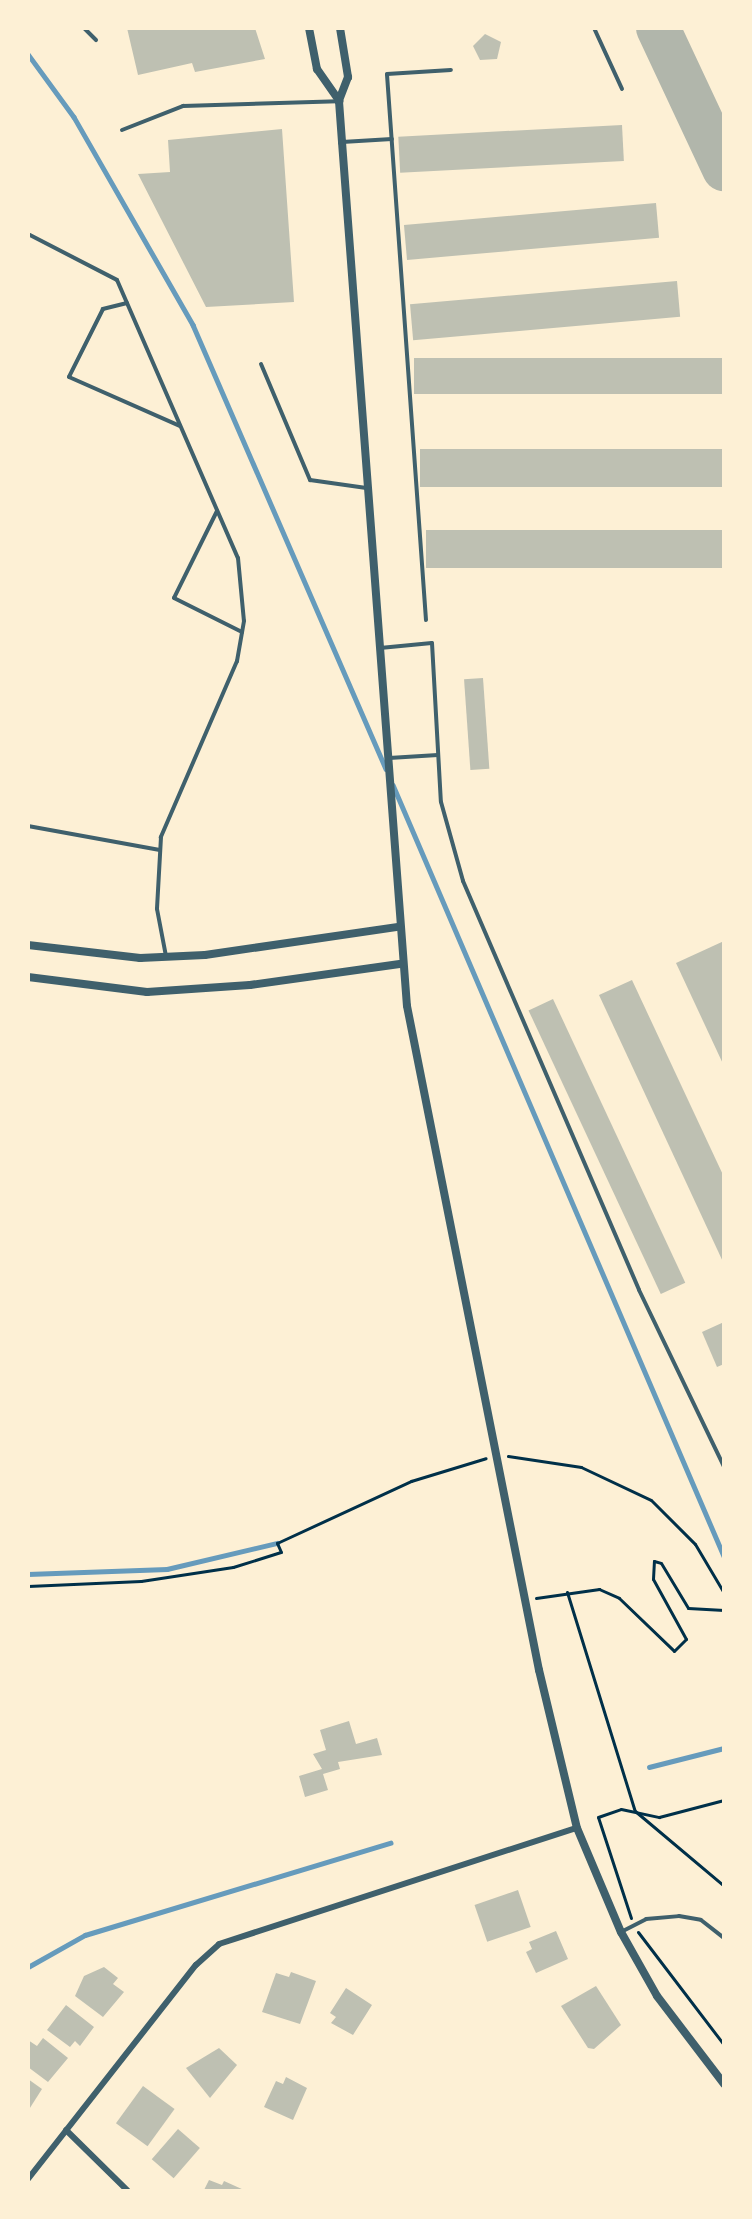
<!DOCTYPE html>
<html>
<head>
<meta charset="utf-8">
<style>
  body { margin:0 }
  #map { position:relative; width:752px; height:2219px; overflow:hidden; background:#fdf0d5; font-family:"Times New Roman",serif }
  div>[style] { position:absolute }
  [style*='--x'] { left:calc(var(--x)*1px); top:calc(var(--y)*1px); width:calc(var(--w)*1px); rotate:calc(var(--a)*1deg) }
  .stream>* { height:4.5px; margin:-2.25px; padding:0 2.25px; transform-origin:2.25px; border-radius:2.25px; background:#669bbc }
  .taxiway>* { height:44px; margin:-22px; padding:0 22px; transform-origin:22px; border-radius:22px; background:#b1b6ab }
  .building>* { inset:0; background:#bec0b2; transform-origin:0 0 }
  .path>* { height:3px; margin:-1.5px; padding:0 1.5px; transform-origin:1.5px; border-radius:1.5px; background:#003049 }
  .service>* { height:4px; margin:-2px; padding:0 2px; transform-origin:2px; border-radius:2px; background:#3f606c }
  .minor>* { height:6px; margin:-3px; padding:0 3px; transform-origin:3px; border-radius:3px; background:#3f606c }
  .tertiary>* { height:8px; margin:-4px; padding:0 4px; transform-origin:4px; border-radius:4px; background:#3f606c }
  span { translate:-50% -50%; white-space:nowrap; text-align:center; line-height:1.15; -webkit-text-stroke:6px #fdf0d5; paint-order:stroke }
  .frame { position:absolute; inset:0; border:30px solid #fdf0d5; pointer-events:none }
</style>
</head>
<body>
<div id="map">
  <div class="stream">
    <div style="--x:28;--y:54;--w:78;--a:53.9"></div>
    <div style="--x:74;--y:117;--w:240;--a:60.2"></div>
    <div style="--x:193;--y:325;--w:484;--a:66.5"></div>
    <div style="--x:393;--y:785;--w:839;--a:66.77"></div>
    <div style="--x:28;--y:1574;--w:139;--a:-2.1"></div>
    <div style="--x:167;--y:1569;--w:113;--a:-13.3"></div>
    <div style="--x:649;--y:1767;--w:77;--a:-14.2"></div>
    <div style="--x:28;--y:1967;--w:65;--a:-29.3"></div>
    <div style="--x:85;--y:1935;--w:319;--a:-16.8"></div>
  </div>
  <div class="taxiway">
    <div style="--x:658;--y:28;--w:156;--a:64.9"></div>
  </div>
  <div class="building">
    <div style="clip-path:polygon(127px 28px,255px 28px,265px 59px,195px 72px,192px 63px,138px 75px)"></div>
    <div style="clip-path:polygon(485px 34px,501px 42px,497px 59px,480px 60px,473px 46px)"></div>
    <div style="left:622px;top:125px;width:36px;height:224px;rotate:87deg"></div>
    <div style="clip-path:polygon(282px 129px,294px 302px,206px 307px,138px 174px,170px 172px,168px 140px)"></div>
    <div style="left:656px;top:203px;width:35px;height:253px;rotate:85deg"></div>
    <div style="left:677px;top:281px;width:36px;height:268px;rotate:85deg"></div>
    <div style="left:724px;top:358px;width:36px;height:310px;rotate:90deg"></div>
    <div style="left:724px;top:449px;width:38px;height:304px;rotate:90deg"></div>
    <div style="left:724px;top:530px;width:38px;height:298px;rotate:90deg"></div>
    <div style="left:483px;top:678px;width:91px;height:19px;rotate:86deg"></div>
    <div style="clip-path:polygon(724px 941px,724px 1066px,676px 963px)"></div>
    <div style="clip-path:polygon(632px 980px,724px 1177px,724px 1264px,599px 995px)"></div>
    <div style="left:553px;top:999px;width:313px;height:27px;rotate:65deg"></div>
    <div style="clip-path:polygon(724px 1322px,724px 1364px,717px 1367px,702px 1332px)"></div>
    <div style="clip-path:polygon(349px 1721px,356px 1744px,377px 1738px,382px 1755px,338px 1762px,340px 1769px,323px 1774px,328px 1790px,305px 1797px,299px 1776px,322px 1769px,313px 1754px,326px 1750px,320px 1730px)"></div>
    <div style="left:518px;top:1890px;width:39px;height:46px;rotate:71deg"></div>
    <div style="clip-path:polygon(556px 1931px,568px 1959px,536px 1973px,526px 1952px,532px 1949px,529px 1942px)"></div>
    <div style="clip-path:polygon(104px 1967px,118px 1978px,113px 1984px,124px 1992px,103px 2017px,75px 1996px,84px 1976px)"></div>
    <div style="clip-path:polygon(291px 1972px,316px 1981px,300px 2024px,262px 2012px,276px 1973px,289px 1977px)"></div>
    <div style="clip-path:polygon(596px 1986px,621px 2025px,594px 2049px,588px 2048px,561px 2006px)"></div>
    <div style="clip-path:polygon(346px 1988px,372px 2005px,353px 2035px,331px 2023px,336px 2017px,330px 2013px)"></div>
    <div style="clip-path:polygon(66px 2005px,94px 2027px,80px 2046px,75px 2041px,70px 2047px,47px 2030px)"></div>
    <div style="clip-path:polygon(43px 2038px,68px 2058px,48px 2082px,28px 2067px,28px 2040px,37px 2046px)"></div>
    <div style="clip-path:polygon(219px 2048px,237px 2065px,210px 2098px,186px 2068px)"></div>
    <div style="clip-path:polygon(286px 2077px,307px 2088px,293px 2120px,264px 2107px,276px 2081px,283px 2084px)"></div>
    <div style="clip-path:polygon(28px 2079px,42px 2089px,28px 2111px)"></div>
    <div style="left:143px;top:2086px;width:39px;height:46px;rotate:36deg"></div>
    <div style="left:178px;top:2129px;width:29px;height:40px;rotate:41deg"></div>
    <div style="clip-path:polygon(209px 2180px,222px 2185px,224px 2181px,244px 2190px,204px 2190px)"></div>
  </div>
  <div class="path">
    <div style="--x:508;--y:1456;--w:74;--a:8.6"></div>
    <div style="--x:581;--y:1467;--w:77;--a:25.2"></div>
    <div style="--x:651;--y:1500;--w:62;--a:45"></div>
    <div style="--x:695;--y:1544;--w:57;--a:59.4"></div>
    <div style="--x:28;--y:1586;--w:113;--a:-2.5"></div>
    <div style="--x:141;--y:1581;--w:93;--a:-8.7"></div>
    <div style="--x:233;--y:1567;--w:50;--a:-17.4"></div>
    <div style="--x:281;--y:1552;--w:10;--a:-114"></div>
    <div style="--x:277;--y:1543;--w:148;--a:-24.8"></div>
    <div style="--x:411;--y:1481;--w:78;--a:-17"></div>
    <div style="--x:567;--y:1592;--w:229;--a:72.8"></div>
    <div style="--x:635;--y:1811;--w:116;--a:40.1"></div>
    <div style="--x:536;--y:1598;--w:64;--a:-8.1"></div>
    <div style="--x:599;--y:1589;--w:22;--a:24"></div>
    <div style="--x:619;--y:1598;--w:76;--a:43.9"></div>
    <div style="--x:674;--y:1651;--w:17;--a:-45"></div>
    <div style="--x:686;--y:1639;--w:68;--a:-118.8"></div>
    <div style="--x:653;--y:1579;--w:18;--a:-87"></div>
    <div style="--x:654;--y:1561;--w:7;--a:16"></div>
    <div style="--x:661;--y:1563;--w:52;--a:59"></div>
    <div style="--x:688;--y:1608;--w:36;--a:3"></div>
    <div style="--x:631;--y:1918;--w:106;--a:-108.1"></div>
    <div style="--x:598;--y:1817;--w:24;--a:-19"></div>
    <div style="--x:621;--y:1809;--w:39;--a:12"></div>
    <div style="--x:659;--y:1817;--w:67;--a:-14.7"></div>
    <div style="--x:638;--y:1932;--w:142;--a:52.7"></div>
  </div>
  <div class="service">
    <div style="--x:84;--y:28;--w:17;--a:45"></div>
    <div style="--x:594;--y:28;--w:67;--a:65.3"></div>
    <div style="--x:122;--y:130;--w:66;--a:-21.5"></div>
    <div style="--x:183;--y:106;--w:155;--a:-1.8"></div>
    <div style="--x:342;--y:142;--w:50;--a:-3.4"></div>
    <div style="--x:28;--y:234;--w:100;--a:27.3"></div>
    <div style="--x:117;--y:280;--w:303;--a:66.5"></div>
    <div style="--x:238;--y:558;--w:63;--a:84.6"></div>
    <div style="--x:244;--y:621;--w:41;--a:99.9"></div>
    <div style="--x:237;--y:661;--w:192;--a:113.4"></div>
    <div style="--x:161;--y:837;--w:72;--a:93.2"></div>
    <div style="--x:157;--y:909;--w:48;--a:79.2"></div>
    <div style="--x:127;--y:303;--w:25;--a:166"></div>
    <div style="--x:103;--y:309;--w:76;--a:116.6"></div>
    <div style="--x:69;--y:377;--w:121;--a:23.8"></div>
    <div style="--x:261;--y:364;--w:126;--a:67.1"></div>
    <div style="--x:310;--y:480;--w:57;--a:8.1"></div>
    <div style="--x:217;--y:511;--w:97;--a:116.3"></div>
    <div style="--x:174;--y:598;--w:76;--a:26.6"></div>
    <div style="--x:426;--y:620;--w:547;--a:-94.09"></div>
    <div style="--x:387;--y:74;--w:64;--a:-3.6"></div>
    <div style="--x:380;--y:648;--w:52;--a:-5.5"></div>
    <div style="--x:432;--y:643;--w:159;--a:86.8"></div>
    <div style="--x:441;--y:802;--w:82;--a:74.4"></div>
    <div style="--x:463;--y:881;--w:445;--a:66.7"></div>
    <div style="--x:639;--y:1290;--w:196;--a:64.3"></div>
    <div style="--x:389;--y:758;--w:49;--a:-3.5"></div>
    <div style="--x:28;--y:826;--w:134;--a:10.3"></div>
    <div style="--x:621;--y:1932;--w:28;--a:-27"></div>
    <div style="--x:646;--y:1919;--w:33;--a:-5"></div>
    <div style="--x:679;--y:1916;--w:22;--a:10"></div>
    <div style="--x:701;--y:1920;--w:29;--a:38"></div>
  </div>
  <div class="minor">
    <div style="--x:66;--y:2130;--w:86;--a:44.5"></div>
    <div style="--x:28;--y:2179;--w:272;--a:-51.9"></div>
    <div style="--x:196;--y:1965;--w:31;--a:-42"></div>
    <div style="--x:219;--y:1944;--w:376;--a:-18"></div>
  </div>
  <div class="tertiary">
    <div style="--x:309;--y:28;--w:42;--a:79"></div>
    <div style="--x:317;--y:69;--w:39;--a:55"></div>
    <div style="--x:340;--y:28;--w:50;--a:80.7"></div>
    <div style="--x:348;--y:77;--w:26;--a:111"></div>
    <div style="--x:339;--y:101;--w:41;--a:85.8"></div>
    <div style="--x:342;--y:142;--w:866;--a:85.7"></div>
    <div style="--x:407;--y:1006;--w:677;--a:78.76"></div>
    <div style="--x:539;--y:1670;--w:163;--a:76.5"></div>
    <div style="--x:577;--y:1828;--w:113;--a:67.1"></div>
    <div style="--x:621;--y:1932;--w:73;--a:60.6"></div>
    <div style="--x:657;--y:1996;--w:111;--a:52.7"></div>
    <div style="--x:28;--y:945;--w:113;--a:6.6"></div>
    <div style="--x:140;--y:958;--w:65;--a:-2.6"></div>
    <div style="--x:205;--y:955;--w:195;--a:-8.3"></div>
    <div style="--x:28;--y:977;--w:120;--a:7.2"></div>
    <div style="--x:147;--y:992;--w:103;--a:-3.9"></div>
    <div style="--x:250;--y:985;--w:151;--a:-8"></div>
  </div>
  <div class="frame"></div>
</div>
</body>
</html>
